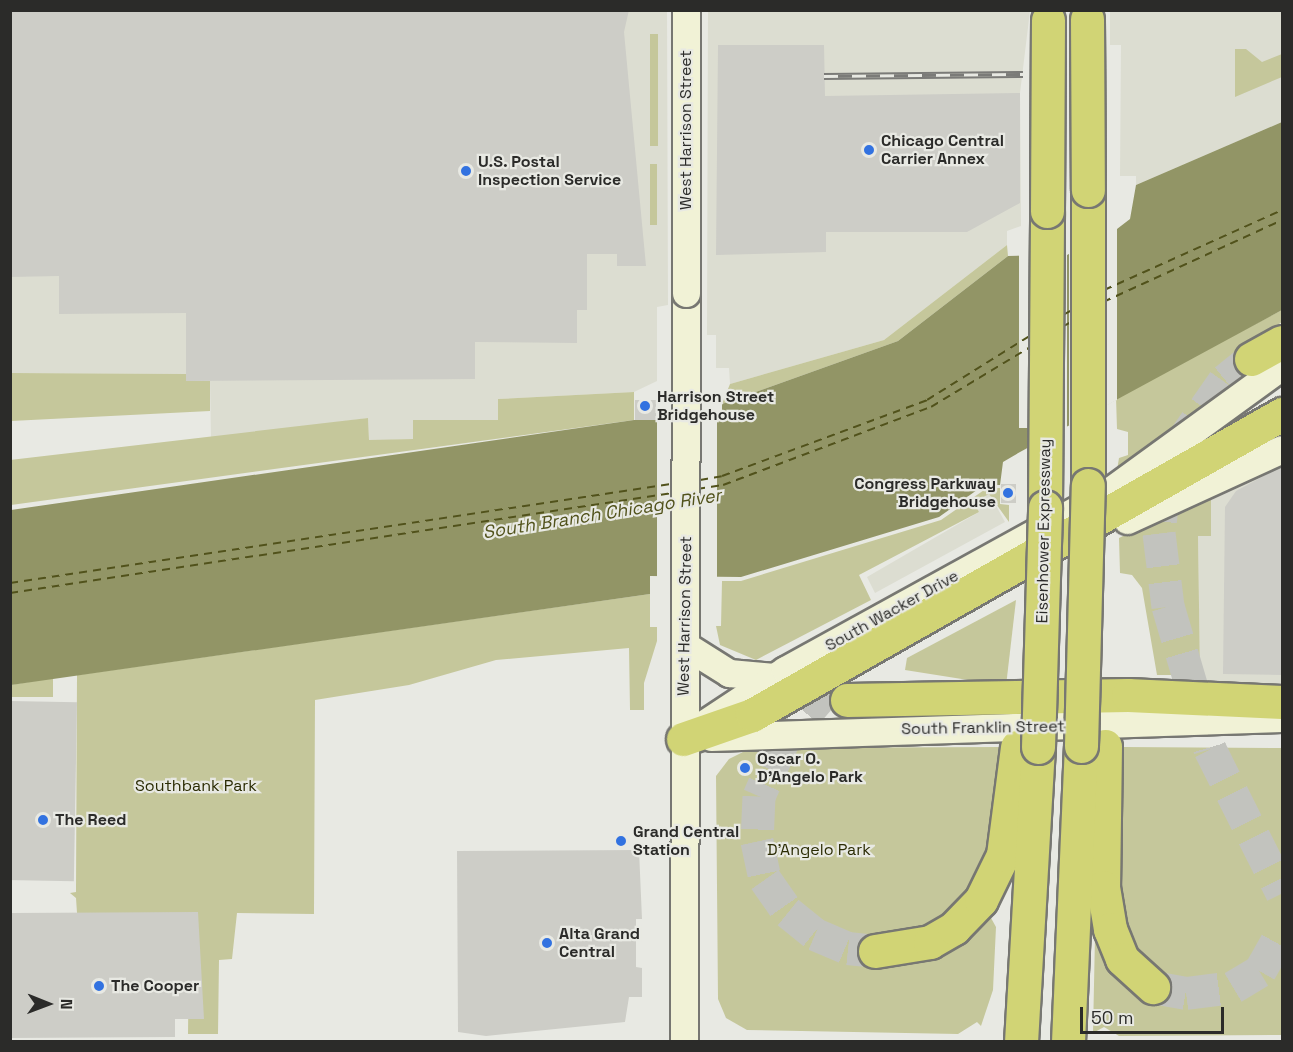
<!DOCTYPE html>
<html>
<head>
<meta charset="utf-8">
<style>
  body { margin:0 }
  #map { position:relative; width:1293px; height:1052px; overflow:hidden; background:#e8e9e3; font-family:"Space Grotesk",sans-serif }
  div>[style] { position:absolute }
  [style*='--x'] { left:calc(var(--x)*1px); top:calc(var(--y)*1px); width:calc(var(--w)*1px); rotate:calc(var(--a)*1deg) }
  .built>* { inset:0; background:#dcddd1 }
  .green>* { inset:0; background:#c5c79b; transform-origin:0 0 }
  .water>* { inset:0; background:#929566 }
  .pier>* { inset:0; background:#e8e9e3; transform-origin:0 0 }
  .ferry>* { height:1.5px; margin-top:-0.75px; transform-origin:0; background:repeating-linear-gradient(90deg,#51521b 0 8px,transparent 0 14px) }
  .building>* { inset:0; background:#cdcdc7; transform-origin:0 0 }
  .highway-tunnel>* { height:33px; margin-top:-16.5px; transform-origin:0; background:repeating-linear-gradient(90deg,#c2c3be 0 33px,transparent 0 49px) }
  .roads { filter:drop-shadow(2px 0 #777772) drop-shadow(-2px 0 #777772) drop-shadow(0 2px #777772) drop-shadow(0 -2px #777772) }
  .secondary>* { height:27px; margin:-13.5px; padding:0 13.5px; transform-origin:13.5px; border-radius:13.5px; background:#f1f2d6 }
  .highway>* { height:33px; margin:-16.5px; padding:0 16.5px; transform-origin:16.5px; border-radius:16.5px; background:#d1d475 }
  .rail>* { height:7px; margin-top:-3.5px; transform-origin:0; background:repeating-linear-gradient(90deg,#e8e9e3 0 14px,#7b7b78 0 28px); box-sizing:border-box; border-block:2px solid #7b7b78 }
  .bridges { filter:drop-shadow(2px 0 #777772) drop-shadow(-2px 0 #777772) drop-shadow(0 2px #777772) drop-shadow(0 -2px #777772) }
  .secondary-bridge>* { height:27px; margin:-13.5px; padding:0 13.5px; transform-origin:13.5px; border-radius:13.5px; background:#f1f2d6 }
  .highway-bridge>* { height:33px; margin:-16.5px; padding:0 16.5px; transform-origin:16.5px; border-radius:16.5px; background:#d1d475 }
  .dots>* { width:16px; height:16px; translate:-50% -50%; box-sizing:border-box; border:3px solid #e8e9e3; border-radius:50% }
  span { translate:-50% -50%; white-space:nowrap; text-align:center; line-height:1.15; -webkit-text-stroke:4.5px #e8e9e3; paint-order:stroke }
  .street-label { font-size:16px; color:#2b2b29 }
  .poi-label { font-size:16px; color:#2b2b29; font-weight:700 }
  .left { translate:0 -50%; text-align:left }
  .right { translate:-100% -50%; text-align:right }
  .park-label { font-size:16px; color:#2b2c04 }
  .water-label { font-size:18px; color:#51521b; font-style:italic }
  .frame { position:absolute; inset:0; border:12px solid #2b2b29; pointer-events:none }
  .north { position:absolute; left:18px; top:974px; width:60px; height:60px; -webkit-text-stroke:4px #e8e9e3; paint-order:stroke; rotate:91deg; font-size:16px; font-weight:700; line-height:24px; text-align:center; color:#2b2b29 }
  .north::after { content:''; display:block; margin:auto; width:21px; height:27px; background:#2b2b29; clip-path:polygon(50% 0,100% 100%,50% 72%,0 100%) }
  .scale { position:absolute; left:1080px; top:1007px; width:144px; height:27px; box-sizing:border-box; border:3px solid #2b2b29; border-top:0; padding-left:8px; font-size:18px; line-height:21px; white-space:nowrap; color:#2b2b29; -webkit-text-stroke:4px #e8e9e3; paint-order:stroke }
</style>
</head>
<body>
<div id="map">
  <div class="built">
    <div style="clip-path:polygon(11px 11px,667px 11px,668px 305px,657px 307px,657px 381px,634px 392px,498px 399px,498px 420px,414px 420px,413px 439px,369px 441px,368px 418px,211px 439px,210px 381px,186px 381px,185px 374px,11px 373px)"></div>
    <div style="clip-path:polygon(708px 11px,1030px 11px,1020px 93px,1021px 226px,1007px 231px,1007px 245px,884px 340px,730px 384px,729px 368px,716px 368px,716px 335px,707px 335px)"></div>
    <div style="clip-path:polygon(1110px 11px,1282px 11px,1282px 122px,1136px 185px,1136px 176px,1120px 176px,1121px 45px,1110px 45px)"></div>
    <div style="clip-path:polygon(1282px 458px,1282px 685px,1200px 686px,1198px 536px,1211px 536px,1211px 494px)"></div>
    <div style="clip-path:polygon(989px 493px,1005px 522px,875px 593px,867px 577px,979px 512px,974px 502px)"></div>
  </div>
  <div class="green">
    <div style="left:650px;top:34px;width:8px;height:112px"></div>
    <div style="clip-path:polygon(1235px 49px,1246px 49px,1262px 62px,1282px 54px,1282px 77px,1235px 97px)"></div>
    <div style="left:650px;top:164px;width:7px;height:61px"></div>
    <div style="clip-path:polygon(1007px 245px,1008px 256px,898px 341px,722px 404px,730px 384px,884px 340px)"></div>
    <div style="clip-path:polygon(1282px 310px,1282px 322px,1243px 347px,1261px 372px,1117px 470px,1119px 458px,1128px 455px,1128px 432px,1117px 429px,1116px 397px)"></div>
    <div style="clip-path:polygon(11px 373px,186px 374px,186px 381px,210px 381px,210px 411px,11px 421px)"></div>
    <div style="clip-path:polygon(634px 392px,634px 420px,11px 505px,10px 460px,368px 418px,369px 440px,413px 439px,413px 420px,498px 420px,498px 399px)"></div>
    <div style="clip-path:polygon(987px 488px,1000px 488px,1000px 504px,1009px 505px,1009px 522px,989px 494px,974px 502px,979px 512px,859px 575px,871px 600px,756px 660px,720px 645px,716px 626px,721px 626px,722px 581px,741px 581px,941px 520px)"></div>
    <div style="clip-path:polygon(1211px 494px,1211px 536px,1198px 536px,1200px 675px,1157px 675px,1142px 588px,1132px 575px,1120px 573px,1119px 538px)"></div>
    <div style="clip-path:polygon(650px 594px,650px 627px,657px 627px,657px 641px,644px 683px,644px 710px,630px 710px,629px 648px,496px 660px,409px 685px,315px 700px,314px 914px,237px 913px,232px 959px,219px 960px,218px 1034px,188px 1034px,189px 947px,77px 913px,76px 898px,70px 893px,76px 892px,77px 675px)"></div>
    <div style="clip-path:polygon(1016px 600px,1006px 686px,905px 670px,907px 658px)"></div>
    <div style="clip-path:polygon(53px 678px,53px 697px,11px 697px,10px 685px)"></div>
    <div style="clip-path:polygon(1002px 747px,994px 828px,969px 891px,951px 911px,874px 967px,941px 953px,991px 918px,996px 927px,993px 990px,981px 1026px,977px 1022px,958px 1034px,747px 1030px,726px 1018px,718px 999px,716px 776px,729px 759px,751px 748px)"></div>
    <div style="clip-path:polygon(1123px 747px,1282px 748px,1282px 1035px,1119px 1036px,1104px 1027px,1093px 1033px,1095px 936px,1125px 987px,1144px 1001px,1159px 976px,1143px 964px,1122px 922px,1118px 879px)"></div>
  </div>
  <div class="water">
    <div style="clip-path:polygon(1282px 122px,1282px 310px,1020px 452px,1003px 462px,1000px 485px,984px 485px,939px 517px,741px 577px,650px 576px,650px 594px,11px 685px,11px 510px,634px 420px,722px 420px,722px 404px,898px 341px,1008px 256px,1067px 255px,1117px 229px,1130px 219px,1136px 185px)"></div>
  </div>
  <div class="pier">
    <div style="clip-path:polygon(1110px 229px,1117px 229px,1117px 400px,1069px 426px,1069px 251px)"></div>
    <div style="left:1067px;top:255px;width:173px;height:48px;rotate:90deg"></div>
    <div style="left:657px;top:417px;width:60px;height:161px"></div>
  </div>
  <div class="ferry">
    <div style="--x:1104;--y:290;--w:195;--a:-24.2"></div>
    <div style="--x:1103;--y:302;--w:197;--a:-24.6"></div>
    <div style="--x:1063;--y:315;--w:10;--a:-29"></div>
    <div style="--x:1062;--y:327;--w:10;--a:-29"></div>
    <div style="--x:700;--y:480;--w:22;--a:-10"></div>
    <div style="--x:722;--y:476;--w:219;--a:-20.3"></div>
    <div style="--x:927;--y:400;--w:123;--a:-32"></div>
    <div style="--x:697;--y:489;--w:26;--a:-9"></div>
    <div style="--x:723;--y:485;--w:222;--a:-20.6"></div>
    <div style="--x:931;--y:407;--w:116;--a:-31.2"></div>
    <div style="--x:10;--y:583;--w:668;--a:-8.52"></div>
    <div style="--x:10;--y:593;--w:670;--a:-8.59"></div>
  </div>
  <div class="building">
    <div style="clip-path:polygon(10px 10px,629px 10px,624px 32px,646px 266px,617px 266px,617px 254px,587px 254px,587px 310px,577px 310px,577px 343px,475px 342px,475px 379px,186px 381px,186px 313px,59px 314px,59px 276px,10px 277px)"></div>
    <div style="clip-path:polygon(718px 45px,824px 45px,825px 96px,1020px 93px,1020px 203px,967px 232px,826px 232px,826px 252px,716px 255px)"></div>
    <div style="left:635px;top:400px;width:21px;height:20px"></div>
    <div style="clip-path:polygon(1282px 466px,1282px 675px,1223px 674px,1225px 507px,1236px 491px)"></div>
    <div style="left:1001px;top:484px;width:15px;height:19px"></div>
    <div style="left:10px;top:701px;width:67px;height:179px;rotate:1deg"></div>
    <div style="clip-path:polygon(639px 850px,642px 919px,636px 919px,636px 967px,642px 968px,642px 997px,629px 997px,625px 1022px,486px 1036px,458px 1032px,457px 851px)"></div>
    <div style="clip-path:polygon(198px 912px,204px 1019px,175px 1019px,175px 1037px,10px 1038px,10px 913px)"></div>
  </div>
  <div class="highway-tunnel">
    <div style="--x:1251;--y:359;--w:35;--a:141"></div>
    <div style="--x:1224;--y:381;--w:77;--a:124.9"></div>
    <div style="--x:1180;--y:444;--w:47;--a:110"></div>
    <div style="--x:1164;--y:488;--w:45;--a:96.3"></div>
    <div style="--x:1159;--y:533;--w:74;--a:83"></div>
    <div style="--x:1168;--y:606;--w:149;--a:73.6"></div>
    <div style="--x:1210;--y:749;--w:161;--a:63.4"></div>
    <div style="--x:828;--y:688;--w:67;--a:130.8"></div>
    <div style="--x:784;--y:739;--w:62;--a:113.7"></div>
    <div style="--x:759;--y:796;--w:45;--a:92.5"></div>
    <div style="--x:757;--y:841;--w:39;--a:78"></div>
    <div style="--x:765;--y:879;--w:40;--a:55.1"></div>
    <div style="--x:788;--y:912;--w:35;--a:39"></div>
    <div style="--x:815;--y:934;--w:36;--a:23"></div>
    <div style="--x:848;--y:948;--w:27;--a:6"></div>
    <div style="--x:1153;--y:987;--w:34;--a:10"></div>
    <div style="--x:1186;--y:993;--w:47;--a:-7.3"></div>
    <div style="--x:1233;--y:987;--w:31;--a:-31"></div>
    <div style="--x:1260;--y:971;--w:45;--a:-60.6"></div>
  </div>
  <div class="roads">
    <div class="secondary">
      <div style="--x:1127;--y:520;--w:170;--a:-24.6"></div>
      <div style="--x:686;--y:646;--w:51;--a:32.1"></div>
      <div style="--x:729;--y:673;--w:45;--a:5.1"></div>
      <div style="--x:696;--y:729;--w:107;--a:-33.5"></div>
      <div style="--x:785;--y:670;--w:367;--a:-28.8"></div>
      <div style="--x:1107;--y:493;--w:216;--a:-36"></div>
      <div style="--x:711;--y:737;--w:571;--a:-1.91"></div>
      <div style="--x:684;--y:1042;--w:749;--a:-89.85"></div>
    </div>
    <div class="highway">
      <div style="--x:1251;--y:359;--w:35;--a:-29"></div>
      <div style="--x:1088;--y:485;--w:295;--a:-90"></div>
      <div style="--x:1045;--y:507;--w:296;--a:-89.6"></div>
      <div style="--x:847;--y:700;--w:281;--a:-1"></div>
      <div style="--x:1128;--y:695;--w:154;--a:2.6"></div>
      <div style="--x:683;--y:739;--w:73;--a:-19.2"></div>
      <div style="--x:752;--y:715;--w:610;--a:-29.59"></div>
      <div style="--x:1105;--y:746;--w:141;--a:90.8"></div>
      <div style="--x:1103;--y:887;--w:43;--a:80.5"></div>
      <div style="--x:1110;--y:929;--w:32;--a:68"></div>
      <div style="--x:1122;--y:959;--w:42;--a:42.1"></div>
      <div style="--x:875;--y:951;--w:56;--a:-9.3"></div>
      <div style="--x:930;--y:942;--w:28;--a:-30"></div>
      <div style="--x:954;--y:928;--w:39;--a:-46"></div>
      <div style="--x:981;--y:900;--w:50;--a:-63.9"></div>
      <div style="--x:1003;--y:855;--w:109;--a:-82.6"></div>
      <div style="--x:1021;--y:1042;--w:295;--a:-86.7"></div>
      <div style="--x:1068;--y:1042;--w:296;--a:-87.5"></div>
    </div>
  </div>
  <div class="rail">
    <div style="--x:824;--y:76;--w:199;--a:-0.6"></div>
  </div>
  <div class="bridges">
    <div class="secondary-bridge">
      <div style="--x:686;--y:293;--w:283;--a:-90"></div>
    </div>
    <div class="highway-bridge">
      <div style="--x:1087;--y:19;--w:171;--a:89.7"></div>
      <div style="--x:1047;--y:211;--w:191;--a:-89.7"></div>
      <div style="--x:1081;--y:746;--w:261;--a:-88.5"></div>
      <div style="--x:1038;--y:747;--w:240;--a:-88.3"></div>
    </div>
  </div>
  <div class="dots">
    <div style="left:869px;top:150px;background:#3272e0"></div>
    <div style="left:466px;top:171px;background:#3272e0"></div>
    <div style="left:645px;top:406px;background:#3272e0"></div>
    <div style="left:1008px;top:493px;background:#3272e0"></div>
    <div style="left:745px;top:768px;background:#3272e0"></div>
    <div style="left:43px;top:820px;background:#3272e0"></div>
    <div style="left:621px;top:841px;background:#3272e0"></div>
    <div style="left:547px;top:943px;background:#3272e0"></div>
    <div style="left:99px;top:986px;background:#3272e0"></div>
  </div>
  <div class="street-label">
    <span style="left:686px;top:130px;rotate:-90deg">West Harrison Street</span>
    <span style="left:1044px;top:531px;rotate:-89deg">Eisenhower Expressway</span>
    <span style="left:892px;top:611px;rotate:-29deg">South Wacker Drive</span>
    <span style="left:685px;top:616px;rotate:-89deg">West Harrison Street</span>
    <span style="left:983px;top:728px;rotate:-1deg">South Franklin Street</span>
  </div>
  <div class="poi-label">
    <span class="left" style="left:881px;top:150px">Chicago Central<br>Carrier Annex</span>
    <span class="left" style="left:478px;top:171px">U.S. Postal<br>Inspection Service</span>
    <span class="left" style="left:657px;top:406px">Harrison Street<br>Bridgehouse</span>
    <span class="right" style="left:996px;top:493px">Congress Parkway<br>Bridgehouse</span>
    <span class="left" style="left:757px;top:768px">Oscar O.<br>D'Angelo Park</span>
    <span class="left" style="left:55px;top:820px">The Reed</span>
    <span class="left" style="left:633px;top:841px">Grand Central<br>Station</span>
    <span class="left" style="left:559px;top:943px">Alta Grand<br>Central</span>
    <span class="left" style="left:111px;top:986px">The Cooper</span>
  </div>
  <div class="park-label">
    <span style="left:196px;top:786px">Southbank Park</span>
    <span style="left:819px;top:850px">D'Angelo Park</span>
  </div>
  <div class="water-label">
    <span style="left:602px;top:514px;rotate:-9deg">South Branch Chicago River</span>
  </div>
  <div class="frame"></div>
  <div class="north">N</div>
  <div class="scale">50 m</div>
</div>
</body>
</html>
